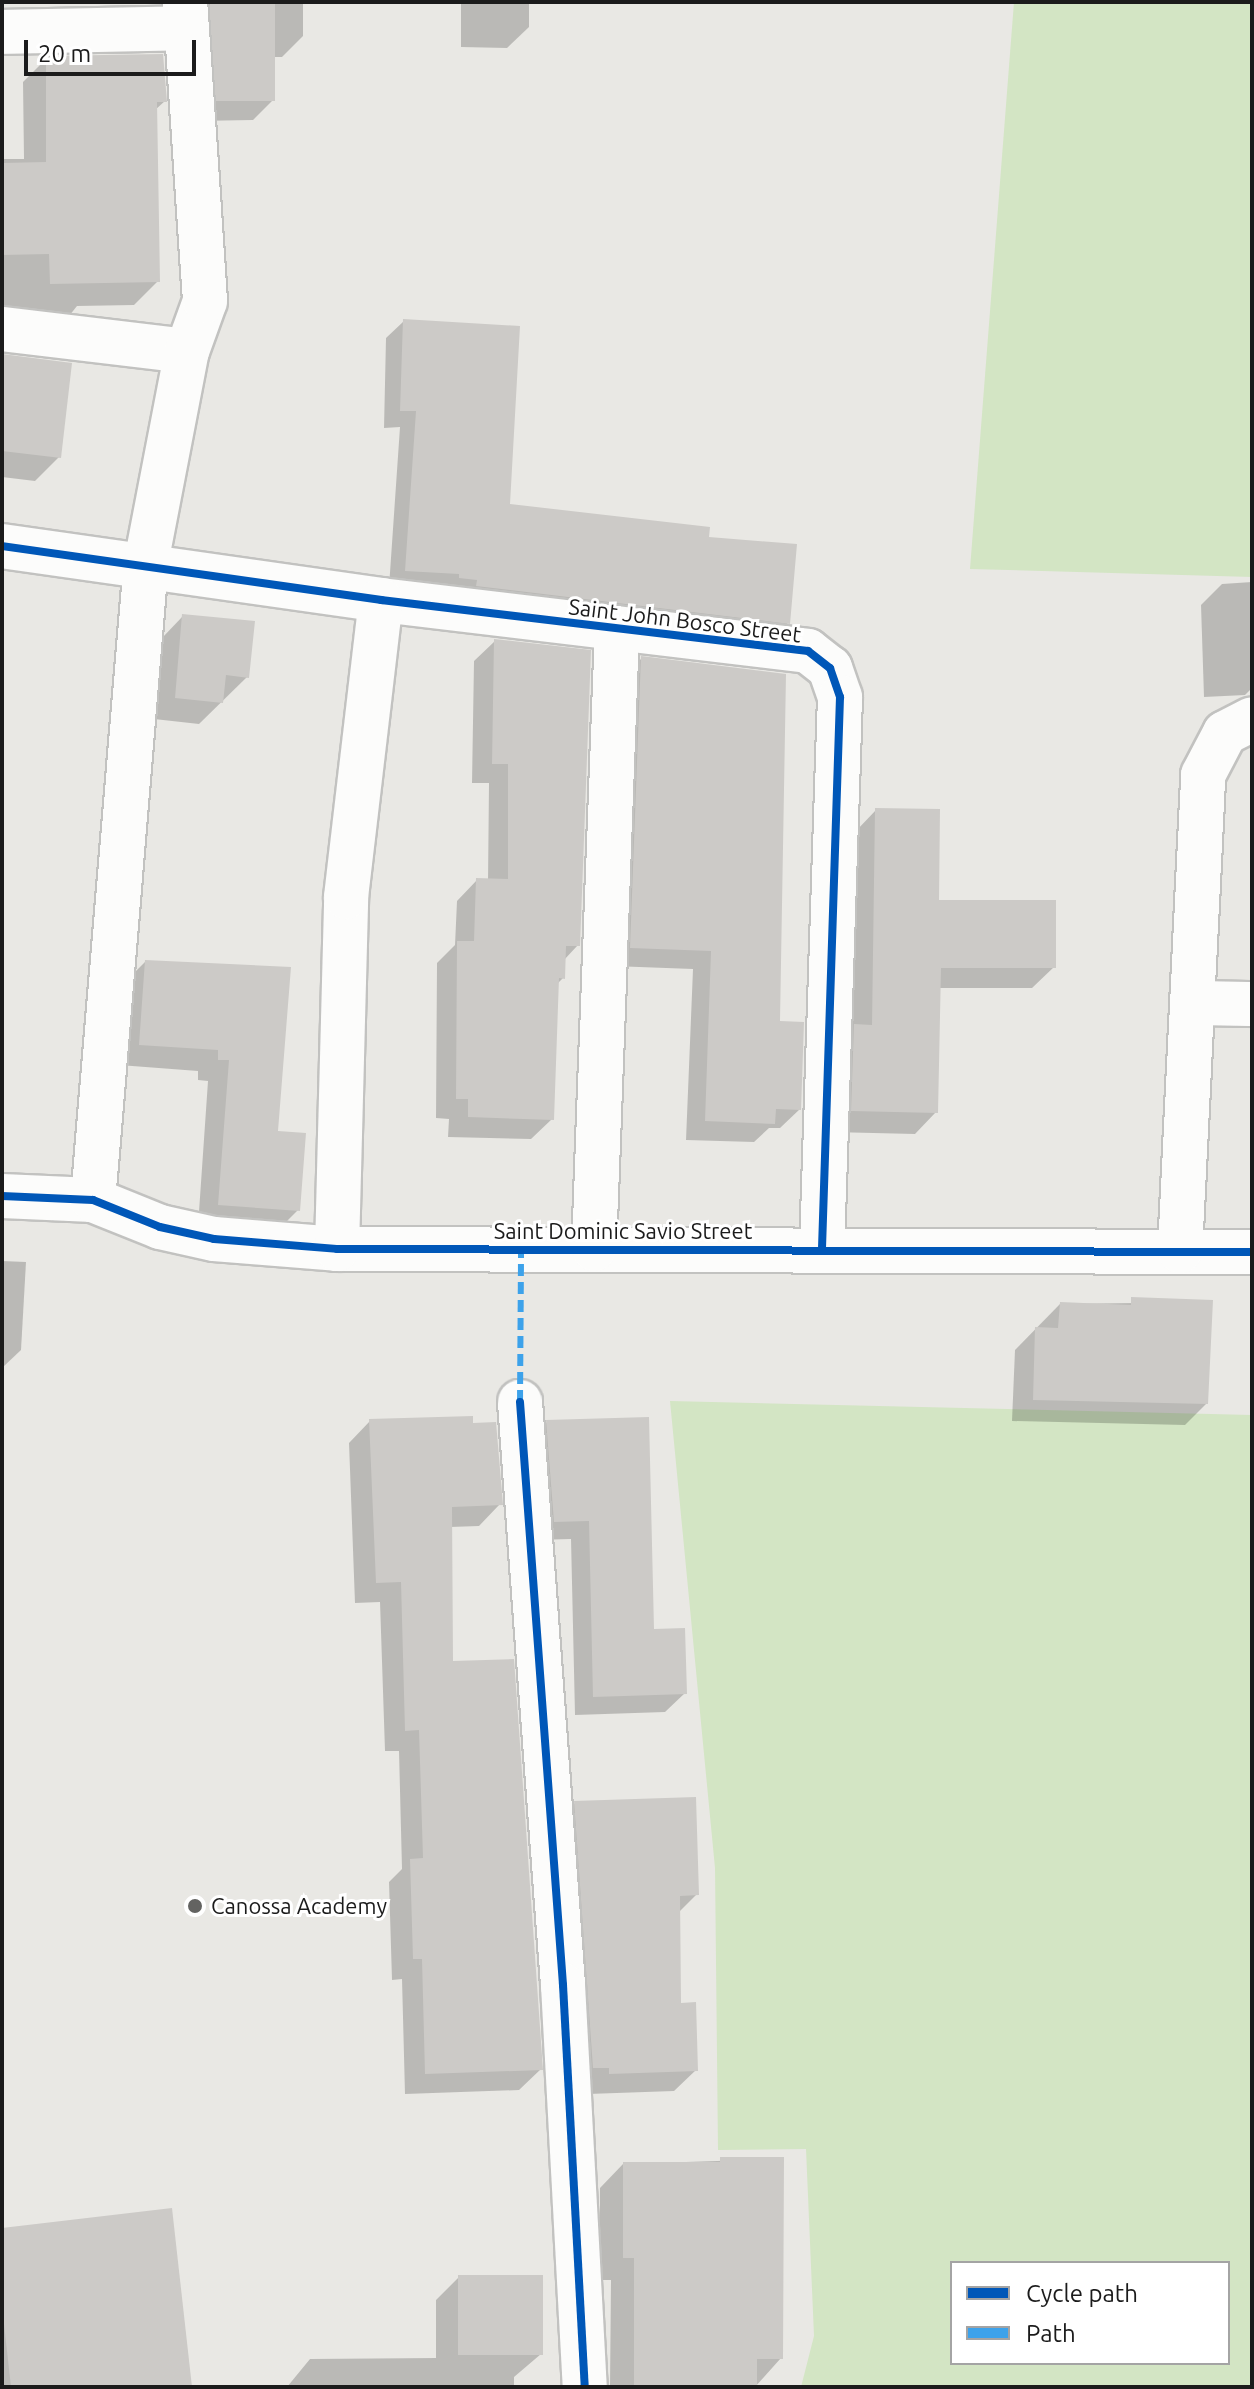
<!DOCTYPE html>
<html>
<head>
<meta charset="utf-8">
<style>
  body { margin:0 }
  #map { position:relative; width:1254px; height:2389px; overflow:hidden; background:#e9e8e4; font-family:Ubuntu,sans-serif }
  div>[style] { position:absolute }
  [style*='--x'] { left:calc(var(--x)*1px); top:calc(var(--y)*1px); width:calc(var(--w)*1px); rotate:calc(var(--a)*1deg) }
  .grass>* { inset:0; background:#d3e5c4 }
  .shadow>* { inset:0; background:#0003 }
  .building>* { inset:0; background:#cccac7; transform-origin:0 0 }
  .roads { filter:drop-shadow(2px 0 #c2c2c0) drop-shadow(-2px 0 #c2c2c0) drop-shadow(0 2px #c2c2c0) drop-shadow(0 -2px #c2c2c0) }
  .minor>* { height:44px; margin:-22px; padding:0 22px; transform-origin:22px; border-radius:22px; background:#fcfcfb }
  .quiet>* { height:6px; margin-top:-3px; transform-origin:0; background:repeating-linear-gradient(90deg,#3da2ea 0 12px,transparent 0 18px) }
  .cycleway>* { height:8px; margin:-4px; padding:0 4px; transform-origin:4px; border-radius:4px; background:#0057b8 }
  .dots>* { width:22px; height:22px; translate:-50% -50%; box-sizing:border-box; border:4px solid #fff; border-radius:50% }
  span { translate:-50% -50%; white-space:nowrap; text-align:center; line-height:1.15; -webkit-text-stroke:6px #fff; paint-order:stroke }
  .street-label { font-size:22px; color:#1b1b1b }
  .poi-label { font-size:22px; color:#1b1b1b }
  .left { translate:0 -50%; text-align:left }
  .frame { position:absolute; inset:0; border:4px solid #1b1b1b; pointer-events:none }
  .legend { position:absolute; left:950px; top:2261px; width:280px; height:104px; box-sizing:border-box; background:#fff; border:2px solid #a4a4a4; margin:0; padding:10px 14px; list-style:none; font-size:24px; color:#1b1b1b }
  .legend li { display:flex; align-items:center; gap:16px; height:40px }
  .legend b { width:40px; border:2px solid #a4a4a4 }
  .scale { position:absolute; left:24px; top:40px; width:172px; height:36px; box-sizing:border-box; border:4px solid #1b1b1b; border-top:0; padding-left:10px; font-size:24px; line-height:28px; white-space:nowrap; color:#1b1b1b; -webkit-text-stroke:6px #fff; paint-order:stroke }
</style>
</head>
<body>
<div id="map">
  <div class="grass">
    <div style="clip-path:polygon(1014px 2px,1252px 2px,1252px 577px,970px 569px)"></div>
    <div style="clip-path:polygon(evenodd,670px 1401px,1252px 1415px,1252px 2387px,801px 2387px,814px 2336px,806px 2149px,718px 2150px,715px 1868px,670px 1401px,952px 2263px,1228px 2263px,1228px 2363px,952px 2363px,952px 2263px)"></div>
  </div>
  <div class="shadow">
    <div style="clip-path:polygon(175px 2px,303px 2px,303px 36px,282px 57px,274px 57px,274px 99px,253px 120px,196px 121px)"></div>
    <div style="clip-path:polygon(461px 2px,529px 2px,529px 27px,507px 48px,461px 47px)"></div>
    <div style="clip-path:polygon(47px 58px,165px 101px,155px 110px,158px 281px,134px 305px,77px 306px,53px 336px,2px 330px,2px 159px,24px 159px,23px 82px)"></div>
    <div style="clip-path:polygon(404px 321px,508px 506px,707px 539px,788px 623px,771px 640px,389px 587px,400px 427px,384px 428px,386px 338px)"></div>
    <div style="clip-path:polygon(2px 356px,59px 457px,35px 481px,2px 477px)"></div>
    <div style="clip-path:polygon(1252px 582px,1252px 688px,1245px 695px,1204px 697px,1201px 605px,1222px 584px)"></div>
    <div style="clip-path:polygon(183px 616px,247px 677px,199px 724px,154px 719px,162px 638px)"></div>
    <div style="clip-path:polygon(495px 641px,578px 945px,564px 960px,563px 978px,556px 985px,552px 1119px,531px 1139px,448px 1137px,449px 1119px,436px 1118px,437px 963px,455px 945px,457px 901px,477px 880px,488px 881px,489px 783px,472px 783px,474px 661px)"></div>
    <div style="clip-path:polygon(642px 658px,778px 1023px,800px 1109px,780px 1128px,769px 1128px,754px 1142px,686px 1140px,693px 969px,612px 966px,623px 677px)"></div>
    <div style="clip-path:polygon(876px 810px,937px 902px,1054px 967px,1032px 988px,939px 988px,936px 1112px,915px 1134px,831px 1132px,834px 1047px,852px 1029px,855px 832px)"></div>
    <div style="clip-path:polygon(145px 962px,289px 969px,276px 1133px,298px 1210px,277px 1231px,198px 1226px,208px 1081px,198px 1080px,198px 1071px,119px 1065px,124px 983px)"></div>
    <div style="clip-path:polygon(2px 1261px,26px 1262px,21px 1350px,2px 1368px)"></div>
    <div style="clip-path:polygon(1210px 1302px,1207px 1403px,1185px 1425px,1012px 1421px,1015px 1350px,1060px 1304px)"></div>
    <div style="clip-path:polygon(370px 1421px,500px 1504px,479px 1526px,450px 1527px,451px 1663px,541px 2069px,519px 2090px,405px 2094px,402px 1979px,392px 1980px,389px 1882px,402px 1869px,399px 1751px,385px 1751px,380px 1602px,355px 1603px,349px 1443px)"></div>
    <div style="clip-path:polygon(547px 1422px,685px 1693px,665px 1712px,575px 1715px,571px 1539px,535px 1540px,528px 1441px)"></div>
    <div style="clip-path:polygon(575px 1803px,697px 1894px,678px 1913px,679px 2005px,696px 2070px,674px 2091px,588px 2094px,554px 1824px)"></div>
    <div style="clip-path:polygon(782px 2159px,781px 2358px,755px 2387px,610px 2387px,611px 2280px,600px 2280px,600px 2188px,623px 2164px)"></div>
    <div style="clip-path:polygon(2px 2230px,190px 2387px,2px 2387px)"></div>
    <div style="clip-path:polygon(459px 2277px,541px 2354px,514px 2377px,514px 2387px,287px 2387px,310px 2359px,436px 2358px,436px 2300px)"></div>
  </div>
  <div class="building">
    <div style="left:210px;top:2px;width:65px;height:99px"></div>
    <div style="clip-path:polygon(163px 54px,167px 102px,157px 102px,160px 282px,50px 284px,49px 254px,2px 255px,2px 163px,46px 162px,46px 56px)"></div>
    <div style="clip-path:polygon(403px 319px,520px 326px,510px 504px,710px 527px,709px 537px,797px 544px,790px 624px,476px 586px,477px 580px,459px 578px,459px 574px,405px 571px,416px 411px,400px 411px)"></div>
    <div style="clip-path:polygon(2px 354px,72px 363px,61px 458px,2px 451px)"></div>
    <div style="clip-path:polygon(182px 614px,255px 621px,249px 678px,226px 675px,223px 703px,175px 698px)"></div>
    <div style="clip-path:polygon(494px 639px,591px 650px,580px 946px,566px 946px,565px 979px,559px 978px,554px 1120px,468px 1117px,468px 1099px,456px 1099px,457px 941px,474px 941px,476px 878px,508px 879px,508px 764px,492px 764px)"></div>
    <div style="clip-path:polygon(641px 656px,786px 674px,780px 1021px,804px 1022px,801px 1110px,776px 1109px,775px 1124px,705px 1121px,711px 951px,630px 948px)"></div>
    <div style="clip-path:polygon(875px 808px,940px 809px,939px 900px,1056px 900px,1056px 968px,941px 968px,938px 1113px,851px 1111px,854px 1024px,872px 1025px)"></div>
    <div style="clip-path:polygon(145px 960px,291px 967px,278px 1131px,306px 1133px,300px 1211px,218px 1205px,229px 1060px,218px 1060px,218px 1050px,139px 1045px)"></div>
    <div style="clip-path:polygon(1131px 1297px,1213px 1300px,1208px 1404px,1033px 1400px,1035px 1327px,1058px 1328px,1060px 1302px,1131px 1305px)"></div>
    <div style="clip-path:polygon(473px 1416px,473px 1423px,496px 1422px,503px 1505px,452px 1507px,453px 1661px,514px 1659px,543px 2070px,425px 2074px,422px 1959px,413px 1959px,410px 1859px,423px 1858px,419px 1730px,405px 1731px,401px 1582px,376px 1583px,369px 1419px)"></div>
    <div style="clip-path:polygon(649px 1417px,654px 1629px,685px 1628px,687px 1694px,593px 1697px,589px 1521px,554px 1522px,546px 1420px)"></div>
    <div style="clip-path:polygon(696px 1797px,699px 1895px,680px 1896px,681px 2003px,696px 2002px,698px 2071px,609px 2074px,609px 2068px,593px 2068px,574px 1801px)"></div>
    <div style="clip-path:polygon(720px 2157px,784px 2157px,783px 2359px,757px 2359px,757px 2387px,634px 2387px,634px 2258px,623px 2258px,623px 2162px,720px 2162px)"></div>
    <div style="clip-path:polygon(172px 2208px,192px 2387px,11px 2387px,2px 2306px,2px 2228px)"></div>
    <div style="left:458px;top:2275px;width:85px;height:80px"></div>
  </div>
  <div class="roads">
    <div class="minor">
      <div style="--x:2;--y:32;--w:185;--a:-1.2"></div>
      <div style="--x:2;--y:329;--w:186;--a:6.8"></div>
      <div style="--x:2;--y:546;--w:383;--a:8.1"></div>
      <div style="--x:381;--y:600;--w:430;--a:6.8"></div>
      <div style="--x:808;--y:651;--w:28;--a:38"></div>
      <div style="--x:830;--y:668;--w:31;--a:71"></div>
      <div style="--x:840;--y:697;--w:550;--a:91.87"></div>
      <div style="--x:1195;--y:1003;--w:57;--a:1"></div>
      <div style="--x:2;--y:1196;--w:91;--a:2.5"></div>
      <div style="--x:93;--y:1200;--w:72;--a:21.9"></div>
      <div style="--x:160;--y:1227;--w:55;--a:12.5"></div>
      <div style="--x:214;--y:1239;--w:123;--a:4.6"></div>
      <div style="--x:337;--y:1249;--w:915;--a:0.19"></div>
      <div style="--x:93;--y:1200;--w:639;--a:-85.24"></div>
      <div style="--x:146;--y:563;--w:216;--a:-79.1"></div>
      <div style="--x:187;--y:351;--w:53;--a:-70.2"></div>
      <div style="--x:205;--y:301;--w:300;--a:-93.8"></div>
      <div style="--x:337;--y:1249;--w:352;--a:-88.5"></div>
      <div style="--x:346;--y:897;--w:299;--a:-83.3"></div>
      <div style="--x:594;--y:1249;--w:619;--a:-87.87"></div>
      <div style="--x:1180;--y:1251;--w:477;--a:-87.2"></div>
      <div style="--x:1203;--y:775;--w:47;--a:-62.4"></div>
      <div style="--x:1225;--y:733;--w:30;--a:-27"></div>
      <div style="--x:520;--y:1402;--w:585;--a:85.78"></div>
      <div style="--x:563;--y:1985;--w:403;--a:86.9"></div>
    </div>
  </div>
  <div class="quiet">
    <div style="--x:520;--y:1402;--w:152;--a:-89.6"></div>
  </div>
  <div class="cycleway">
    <div style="--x:2;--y:546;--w:383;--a:8.1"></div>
    <div style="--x:381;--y:600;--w:430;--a:6.8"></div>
    <div style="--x:808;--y:651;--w:28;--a:38"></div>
    <div style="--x:830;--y:668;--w:31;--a:71"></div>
    <div style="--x:840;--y:697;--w:550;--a:91.87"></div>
    <div style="--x:2;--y:1196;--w:91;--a:2.5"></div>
    <div style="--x:93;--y:1200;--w:72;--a:21.9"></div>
    <div style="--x:160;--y:1227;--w:55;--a:12.5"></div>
    <div style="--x:214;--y:1239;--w:123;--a:4.6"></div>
    <div style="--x:337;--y:1249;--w:915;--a:0.19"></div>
    <div style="--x:520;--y:1402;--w:585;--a:85.78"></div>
    <div style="--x:563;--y:1985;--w:403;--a:86.9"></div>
  </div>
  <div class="dots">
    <div style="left:195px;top:1906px;background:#636361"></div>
  </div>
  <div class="street-label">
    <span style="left:685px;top:620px;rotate:7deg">Saint John Bosco Street</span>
    <span style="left:623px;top:1231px">Saint Dominic Savio Street</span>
  </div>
  <div class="poi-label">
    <span class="left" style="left:211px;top:1906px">Canossa Academy</span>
  </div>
  <div class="frame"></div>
  <ul class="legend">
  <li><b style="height:10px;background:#0057b8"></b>Cycle path</li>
  <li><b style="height:10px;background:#3da2ea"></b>Path</li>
  </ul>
  <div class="scale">20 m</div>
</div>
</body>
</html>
